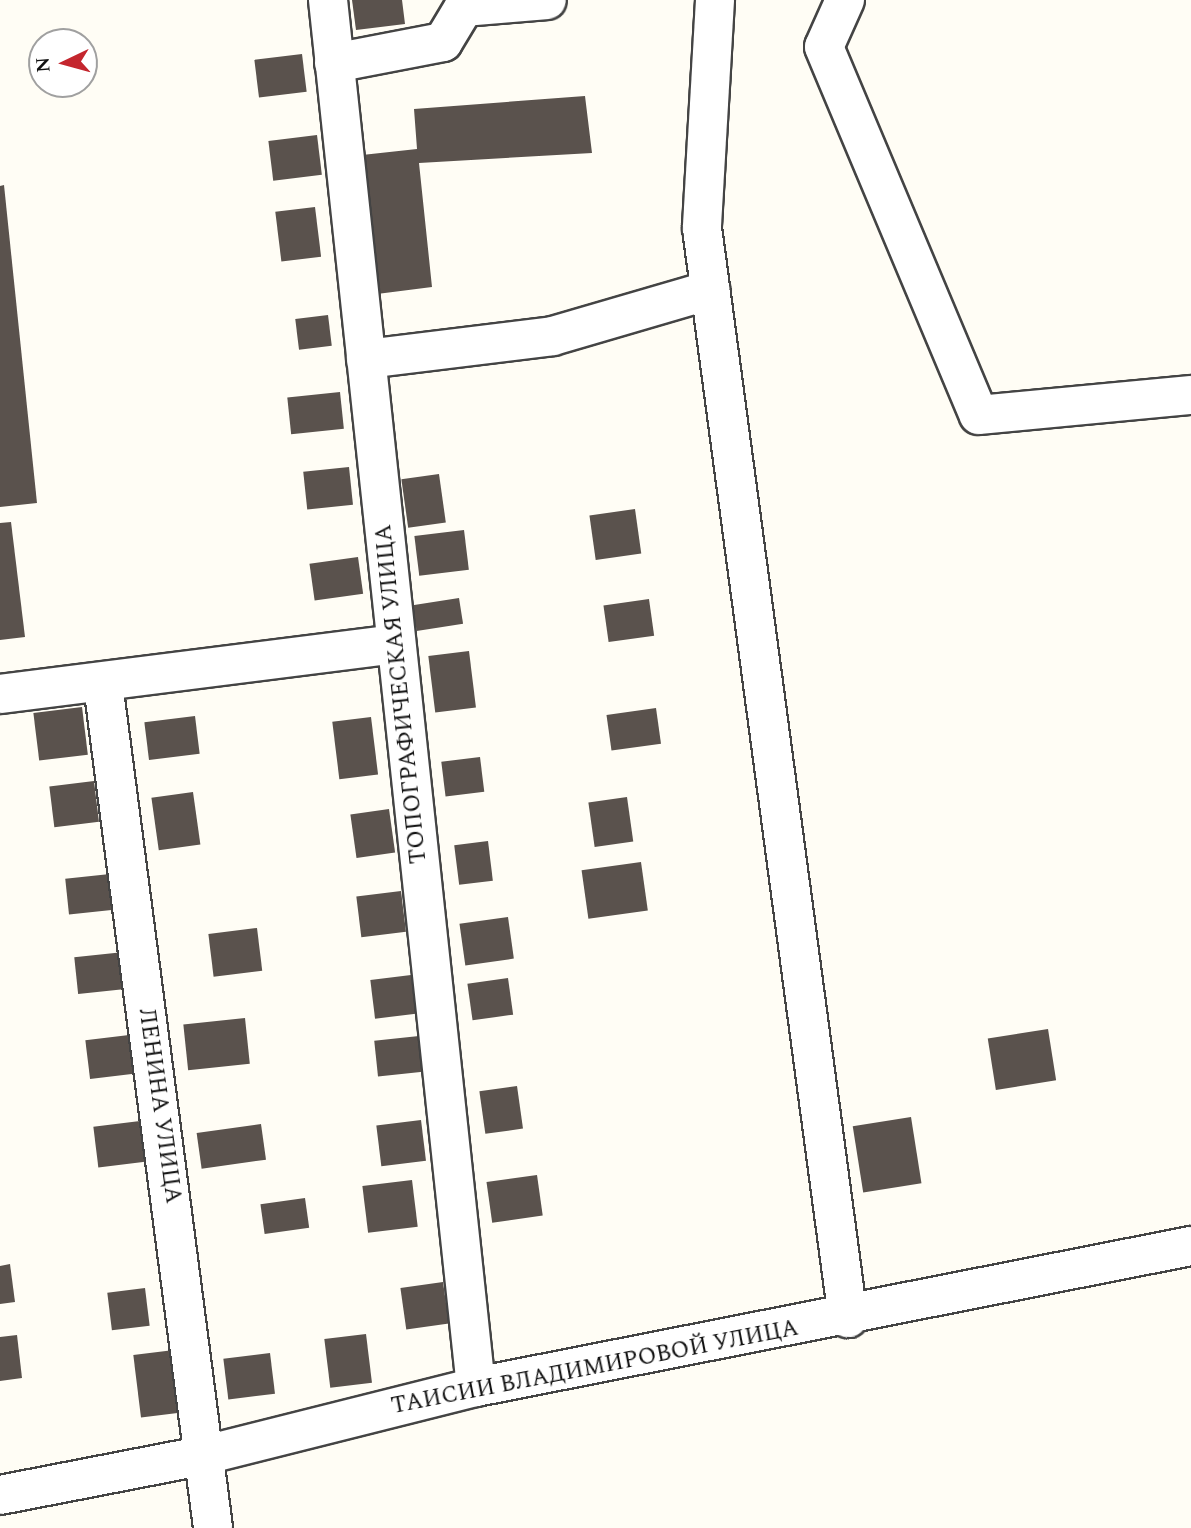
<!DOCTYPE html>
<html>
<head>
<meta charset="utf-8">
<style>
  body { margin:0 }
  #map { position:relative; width:1191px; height:1528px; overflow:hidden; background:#fffdf5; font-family:Spectral,serif }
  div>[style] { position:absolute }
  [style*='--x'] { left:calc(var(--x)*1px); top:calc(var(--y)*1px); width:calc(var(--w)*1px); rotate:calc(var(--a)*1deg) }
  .building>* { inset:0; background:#5a524d; transform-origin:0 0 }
  .roads { filter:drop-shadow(2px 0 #444) drop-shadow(-2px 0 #444) drop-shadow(0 2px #444) drop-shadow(0 -2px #444) }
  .minor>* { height:38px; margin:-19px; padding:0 19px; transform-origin:19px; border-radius:19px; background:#fff }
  span { translate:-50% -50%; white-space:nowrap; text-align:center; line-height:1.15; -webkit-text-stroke:7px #fff; paint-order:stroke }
  .street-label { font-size:23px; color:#111 }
  .north { position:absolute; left:28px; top:28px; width:70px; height:70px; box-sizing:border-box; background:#fff; border:2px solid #a0a0a0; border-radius:50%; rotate:265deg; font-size:19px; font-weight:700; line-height:28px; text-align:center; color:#111 }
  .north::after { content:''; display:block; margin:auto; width:24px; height:32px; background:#c4262e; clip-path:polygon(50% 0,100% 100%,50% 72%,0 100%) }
</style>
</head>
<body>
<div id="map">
  <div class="building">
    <div style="clip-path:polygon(352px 0,402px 0,405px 24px,356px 30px)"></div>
    <div style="left:302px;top:54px;width:38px;height:48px;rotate:83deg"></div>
    <div style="clip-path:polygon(585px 96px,592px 153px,419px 163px,432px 287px,377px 294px,362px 155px,417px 149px,414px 109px)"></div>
    <div style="left:317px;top:135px;width:40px;height:49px;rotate:83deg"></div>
    <div style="clip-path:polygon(4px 185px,37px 503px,0 507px,0 186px)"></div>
    <div style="left:315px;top:207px;width:50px;height:40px;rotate:83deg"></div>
    <div style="left:328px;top:315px;width:31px;height:33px;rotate:83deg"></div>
    <div style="left:340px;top:392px;width:37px;height:53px;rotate:84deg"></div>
    <div style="left:349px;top:467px;width:38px;height:46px;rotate:84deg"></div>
    <div style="left:439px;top:474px;width:49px;height:38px;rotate:82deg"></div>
    <div style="left:635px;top:509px;width:45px;height:46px;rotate:82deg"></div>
    <div style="clip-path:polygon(11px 522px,25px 637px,0 640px,0 523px)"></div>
    <div style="left:464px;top:530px;width:40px;height:50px;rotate:83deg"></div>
    <div style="left:358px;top:557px;width:37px;height:49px;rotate:82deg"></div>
    <div style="left:459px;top:598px;width:26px;height:47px;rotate:81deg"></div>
    <div style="left:649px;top:599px;width:37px;height:46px;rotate:82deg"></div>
    <div style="left:469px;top:651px;width:57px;height:41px;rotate:83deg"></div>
    <div style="left:82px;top:707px;width:48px;height:49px;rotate:83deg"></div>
    <div style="left:656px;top:708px;width:36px;height:50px;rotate:82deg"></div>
    <div style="left:195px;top:716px;width:38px;height:51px;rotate:83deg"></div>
    <div style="left:371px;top:717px;width:58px;height:39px;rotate:83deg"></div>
    <div style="left:480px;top:757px;width:35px;height:39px;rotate:83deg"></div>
    <div style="left:94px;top:781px;width:41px;height:45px;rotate:83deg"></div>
    <div style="left:193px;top:792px;width:53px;height:42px;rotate:82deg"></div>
    <div style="left:627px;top:797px;width:45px;height:39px;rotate:82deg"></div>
    <div style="left:389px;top:809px;width:44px;height:39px;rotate:82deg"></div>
    <div style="left:488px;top:841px;width:40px;height:34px;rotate:83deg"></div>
    <div style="left:641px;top:862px;width:49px;height:60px;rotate:82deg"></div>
    <div style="left:110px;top:874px;width:36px;height:45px;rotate:84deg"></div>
    <div style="left:401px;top:891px;width:41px;height:45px;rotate:83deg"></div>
    <div style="left:508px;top:917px;width:42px;height:49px;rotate:82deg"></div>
    <div style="left:257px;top:928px;width:43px;height:49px;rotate:83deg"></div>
    <div style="left:124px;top:952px;width:37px;height:50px;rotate:84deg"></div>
    <div style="left:411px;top:975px;width:39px;height:41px;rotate:83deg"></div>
    <div style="left:508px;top:978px;width:37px;height:41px;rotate:82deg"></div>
    <div style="left:245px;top:1018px;width:46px;height:62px;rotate:84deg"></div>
    <div style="left:1048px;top:1029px;width:52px;height:61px;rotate:81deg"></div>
    <div style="left:129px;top:1035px;width:39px;height:44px;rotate:83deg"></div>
    <div style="left:419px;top:1036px;width:36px;height:45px;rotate:84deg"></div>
    <div style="left:517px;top:1086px;width:43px;height:38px;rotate:82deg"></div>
    <div style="left:911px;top:1117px;width:67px;height:59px;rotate:81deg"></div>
    <div style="left:421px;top:1120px;width:41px;height:45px;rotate:83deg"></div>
    <div style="left:140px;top:1121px;width:41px;height:47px;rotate:83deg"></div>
    <div style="left:261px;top:1124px;width:36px;height:65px;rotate:82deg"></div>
    <div style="left:537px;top:1175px;width:41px;height:51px;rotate:82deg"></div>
    <div style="left:412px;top:1180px;width:47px;height:50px;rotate:83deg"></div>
    <div style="left:305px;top:1198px;width:30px;height:45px;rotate:82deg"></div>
    <div style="clip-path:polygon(10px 1264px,15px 1302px,0 1304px,0 1266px)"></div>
    <div style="left:443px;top:1282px;width:42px;height:43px;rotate:82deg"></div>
    <div style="left:145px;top:1288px;width:38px;height:38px;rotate:83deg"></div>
    <div style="left:366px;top:1334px;width:49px;height:42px;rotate:83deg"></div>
    <div style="clip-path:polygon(17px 1335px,22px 1378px,0 1381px,0 1337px)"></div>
    <div style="left:174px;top:1350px;width:63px;height:41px;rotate:83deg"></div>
    <div style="left:270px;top:1353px;width:41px;height:47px;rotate:83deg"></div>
  </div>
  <div class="roads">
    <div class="minor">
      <div style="--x:328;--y:0;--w:1395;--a:83.91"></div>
      <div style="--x:715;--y:0;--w:228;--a:93.3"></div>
      <div style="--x:702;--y:228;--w:1100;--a:82.37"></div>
      <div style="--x:845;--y:0;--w:51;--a:114.1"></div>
      <div style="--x:824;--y:47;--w:399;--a:67.2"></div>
      <div style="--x:979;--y:415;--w:213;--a:-5.4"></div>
      <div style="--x:334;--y:63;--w:111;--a:-10.9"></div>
      <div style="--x:443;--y:42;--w:41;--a:-59"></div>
      <div style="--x:464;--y:7;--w:83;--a:-4.8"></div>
      <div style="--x:366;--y:359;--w:188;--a:-7"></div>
      <div style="--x:553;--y:336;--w:164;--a:-16.3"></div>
      <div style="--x:103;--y:684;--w:851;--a:82.57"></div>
      <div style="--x:0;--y:694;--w:399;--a:-7.2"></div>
      <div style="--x:0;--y:1495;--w:209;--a:-11"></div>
      <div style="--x:205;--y:1455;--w:279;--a:-14.1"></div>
      <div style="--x:476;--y:1387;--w:729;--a:-11.16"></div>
    </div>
  </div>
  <div class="street-label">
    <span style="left:402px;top:694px;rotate:-96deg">ТОПОГРАФИЧЕСКАЯ УЛИЦА</span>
    <span style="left:159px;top:1106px;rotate:82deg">ЛЕНИНА УЛИЦА</span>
    <span style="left:595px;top:1368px;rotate:-11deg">ТАИСИИ ВЛАДИМИРОВОЙ УЛИЦА</span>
  </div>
  <div class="north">N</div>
</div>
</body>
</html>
